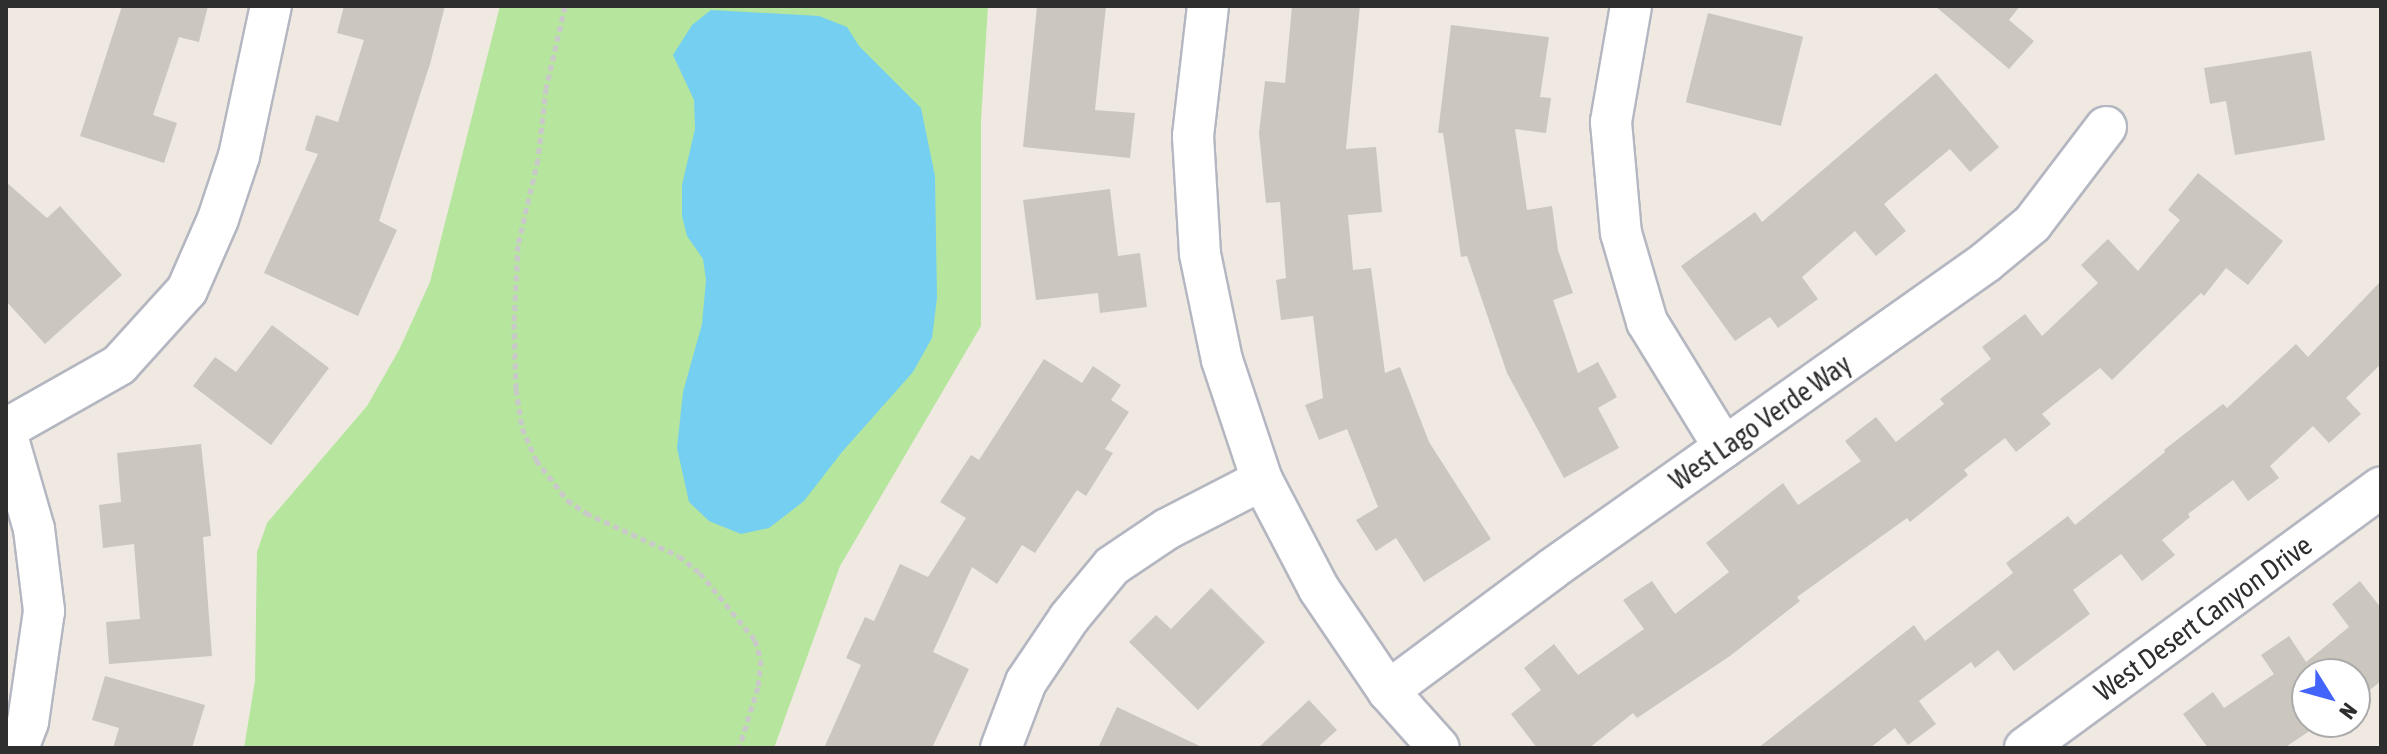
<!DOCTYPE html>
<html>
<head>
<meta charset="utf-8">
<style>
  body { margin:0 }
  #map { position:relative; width:2387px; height:754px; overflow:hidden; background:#efe9e1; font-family:"Asap Condensed",sans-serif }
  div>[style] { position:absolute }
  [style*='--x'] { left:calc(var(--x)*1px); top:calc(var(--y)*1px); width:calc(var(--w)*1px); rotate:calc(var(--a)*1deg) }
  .green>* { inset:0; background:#b6e59e }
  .water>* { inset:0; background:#75cff0 }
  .building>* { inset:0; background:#cbc7bf; transform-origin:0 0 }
  .path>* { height:5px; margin-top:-2.5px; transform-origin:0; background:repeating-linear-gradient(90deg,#c9c9c9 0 6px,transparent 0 10px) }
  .roads { filter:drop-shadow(2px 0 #b4b7c1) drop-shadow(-2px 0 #b4b7c1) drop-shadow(0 2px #b4b7c1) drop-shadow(0 -2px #b4b7c1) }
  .street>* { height:40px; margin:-20px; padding:0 20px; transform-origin:20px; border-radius:20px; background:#fff }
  span { translate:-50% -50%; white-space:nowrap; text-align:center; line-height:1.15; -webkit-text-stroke:6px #fff; paint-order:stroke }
  .street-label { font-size:28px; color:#2e2e2e }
  .frame { position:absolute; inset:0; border:8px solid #2e2e2e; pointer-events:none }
  .north { position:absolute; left:2291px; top:658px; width:80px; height:80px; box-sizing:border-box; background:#fff; border:2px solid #ababab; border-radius:50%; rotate:127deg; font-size:22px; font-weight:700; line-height:32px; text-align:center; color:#2e2e2e }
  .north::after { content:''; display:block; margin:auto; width:28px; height:36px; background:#4264fb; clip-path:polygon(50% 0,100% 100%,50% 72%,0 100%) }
</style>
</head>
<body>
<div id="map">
  <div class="green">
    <div style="clip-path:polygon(500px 6px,988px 6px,981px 120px,981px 326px,840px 566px,774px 748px,244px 748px,255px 681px,257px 552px,267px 523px,367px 406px,399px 350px,430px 282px)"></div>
  </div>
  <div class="water">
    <div style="clip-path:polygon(711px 10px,819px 16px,847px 27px,859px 46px,921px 108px,935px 176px,937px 298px,932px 338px,913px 372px,842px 452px,804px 501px,769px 528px,741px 534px,709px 521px,689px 502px,677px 448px,683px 392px,702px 324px,706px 280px,703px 259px,687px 236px,682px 216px,682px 185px,695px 129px,694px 100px,673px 55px,692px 25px)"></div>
  </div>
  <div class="building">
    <div style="clip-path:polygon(122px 6px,208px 6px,199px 42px,179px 37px,153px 115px,177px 123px,164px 163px,80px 136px)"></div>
    <div style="clip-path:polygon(344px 6px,445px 6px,430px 64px,379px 221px,397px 230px,358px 316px,264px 273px,318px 154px,305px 150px,316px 115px,338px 122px,364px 40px,337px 33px)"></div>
    <div style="clip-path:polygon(1037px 6px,1106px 6px,1095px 110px,1135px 113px,1130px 158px,1023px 147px)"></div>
    <div style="clip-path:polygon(1292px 6px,1360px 6px,1346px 149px,1376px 147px,1382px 212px,1348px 215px,1353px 270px,1371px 268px,1385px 373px,1400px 367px,1429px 442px,1491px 539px,1424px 582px,1396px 538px,1376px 551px,1356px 520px,1378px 507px,1347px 429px,1319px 440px,1305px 405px,1323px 398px,1313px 316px,1281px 320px,1276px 280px,1286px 278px,1280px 202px,1266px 203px,1259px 133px,1265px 81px,1285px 83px)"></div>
    <div style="clip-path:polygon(1935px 6px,2020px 6px,2009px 20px,2034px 41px,2009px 69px)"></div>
    <div style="left:1708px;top:13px;width:98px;height:92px;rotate:14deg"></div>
    <div style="clip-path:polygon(1451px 25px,1549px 37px,1540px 97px,1551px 98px,1546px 133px,1515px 129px,1527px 210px,1552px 206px,1558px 250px,1573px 293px,1553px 300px,1578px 373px,1598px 362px,1617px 397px,1598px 408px,1619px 448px,1564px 478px,1507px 373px,1467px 256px,1461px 257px,1443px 133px,1438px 133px)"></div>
    <div style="clip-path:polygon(2311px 51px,2325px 140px,2235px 155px,2226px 101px,2210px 104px,2204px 68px)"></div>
    <div style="clip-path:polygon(1936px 73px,1999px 147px,1970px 172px,1950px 149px,1884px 204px,1906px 231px,1876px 256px,1855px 231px,1802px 277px,1818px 299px,1778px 328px,1770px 317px,1735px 341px,1681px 266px,1755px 212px,1762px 222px)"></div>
    <div style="clip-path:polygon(2198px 173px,2283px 241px,2248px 285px,2226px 268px,2204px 296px,2201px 293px,2112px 380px,2100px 368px,2042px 414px,2051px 424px,2016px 452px,2005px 438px,1964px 470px,1968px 475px,1910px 522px,1907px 518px,1797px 597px,1800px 601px,1730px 656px,1637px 718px,1633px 713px,1589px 748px,1537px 748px,1511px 714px,1541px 690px,1524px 668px,1554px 644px,1578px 675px,1644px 629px,1623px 600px,1652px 581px,1675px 614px,1729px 572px,1706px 543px,1783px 483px,1798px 505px,1861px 461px,1845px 441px,1876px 417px,1896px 442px,1944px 404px,1940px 399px,1991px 359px,1982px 347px,2025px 314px,2042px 336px,2098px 283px,2081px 265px,2108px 239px,2138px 271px,2180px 220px,2168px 210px)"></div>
    <div style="clip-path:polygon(6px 182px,47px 218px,60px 206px,122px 275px,45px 344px,6px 301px)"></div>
    <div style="clip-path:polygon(1110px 189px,1118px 256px,1140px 253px,1147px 307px,1100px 313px,1098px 293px,1036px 300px,1023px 200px)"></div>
    <div style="clip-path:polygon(2381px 281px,2381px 364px,2346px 398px,2361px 414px,2329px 443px,2313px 426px,2270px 466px,2279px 478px,2248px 501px,2233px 480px,2188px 514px,2190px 517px,2162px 540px,2175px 555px,2142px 581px,2121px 554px,2073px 590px,2090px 614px,2014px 671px,1998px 650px,1975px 668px,1971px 662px,1919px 701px,1936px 724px,1908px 745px,1895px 728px,1870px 748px,1758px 748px,1914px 625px,1925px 641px,2013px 573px,2006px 563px,2068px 516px,2075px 525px,2165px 452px,2164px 450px,2223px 404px,2227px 408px,2296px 344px,2308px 357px)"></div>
    <div style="clip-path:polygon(272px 325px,329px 368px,271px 445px,193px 386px,215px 357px,236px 372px)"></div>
    <div style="clip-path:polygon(1044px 359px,1082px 383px,1093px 366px,1121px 385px,1111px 400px,1129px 412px,1105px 449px,1113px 453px,1086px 496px,1077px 490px,1035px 553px,1022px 545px,997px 584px,972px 567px,933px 652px,969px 669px,932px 748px,824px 748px,861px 665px,846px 658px,865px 617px,874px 621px,900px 564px,928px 577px,966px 518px,940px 502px,971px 455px,979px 460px)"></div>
    <div style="clip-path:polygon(201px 444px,211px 536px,203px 537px,212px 656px,109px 664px,106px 622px,140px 619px,134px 544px,103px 548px,99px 505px,121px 502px,117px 453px)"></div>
    <div style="clip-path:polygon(2360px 581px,2381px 608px,2381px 681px,2356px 701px,2355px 674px,2307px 674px,2307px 722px,2323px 722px,2284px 748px,2208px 748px,2183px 714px,2213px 692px,2224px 708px,2274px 674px,2261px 655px,2289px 636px,2306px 662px,2349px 627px,2332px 604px)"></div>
    <div style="clip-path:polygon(1211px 588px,1265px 642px,1198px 710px,1129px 642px,1156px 615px,1171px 629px)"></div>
    <div style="clip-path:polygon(105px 676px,205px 705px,192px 748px,113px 748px,119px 728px,92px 720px)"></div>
    <div style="clip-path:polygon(1309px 700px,1337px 730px,1317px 748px,1258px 748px)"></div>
    <div style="clip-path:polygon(1117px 707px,1204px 748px,1098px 748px)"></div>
  </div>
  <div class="path">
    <div style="--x:565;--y:6;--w:84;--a:103"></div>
    <div style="--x:546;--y:88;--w:71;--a:96.4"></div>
    <div style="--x:538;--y:159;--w:88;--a:103.1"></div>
    <div style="--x:518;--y:245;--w:78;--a:92.9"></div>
    <div style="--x:514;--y:323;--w:66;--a:88.3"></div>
    <div style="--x:516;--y:389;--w:39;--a:81"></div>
    <div style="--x:522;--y:428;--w:35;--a:66"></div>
    <div style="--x:536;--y:460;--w:51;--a:52.2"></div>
    <div style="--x:567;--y:500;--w:23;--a:34"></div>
    <div style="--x:586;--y:513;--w:102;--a:24.8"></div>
    <div style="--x:679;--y:556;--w:27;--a:39"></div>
    <div style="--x:700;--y:573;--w:87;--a:50.6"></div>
    <div style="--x:755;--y:640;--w:21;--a:73"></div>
    <div style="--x:761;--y:660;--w:27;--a:96"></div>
    <div style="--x:758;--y:687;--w:64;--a:107.3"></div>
  </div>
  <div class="roads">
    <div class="street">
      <div style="--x:1208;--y:6;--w:131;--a:96.6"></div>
      <div style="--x:1193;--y:136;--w:118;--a:86.6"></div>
      <div style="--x:1200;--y:254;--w:108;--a:78.3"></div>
      <div style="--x:1222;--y:360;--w:126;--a:71.6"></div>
      <div style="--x:1262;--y:480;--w:123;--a:62.4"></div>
      <div style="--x:1319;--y:589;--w:123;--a:55.9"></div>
      <div style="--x:1388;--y:691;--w:76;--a:48.2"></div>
      <div style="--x:1631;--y:6;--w:118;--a:99.8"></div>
      <div style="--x:1611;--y:122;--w:111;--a:84.9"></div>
      <div style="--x:1621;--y:233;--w:93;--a:73.7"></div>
      <div style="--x:1647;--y:322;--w:147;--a:58.4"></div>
      <div style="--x:6;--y:429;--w:130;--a:-29.5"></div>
      <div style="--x:119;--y:365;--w:101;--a:-47.8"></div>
      <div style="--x:187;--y:290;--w:77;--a:-66.4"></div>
      <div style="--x:218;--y:219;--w:66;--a:-71.6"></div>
      <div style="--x:239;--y:156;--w:153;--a:-78"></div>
      <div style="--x:6;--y:432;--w:101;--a:73.9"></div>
      <div style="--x:34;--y:529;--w:83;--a:83"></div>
      <div style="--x:44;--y:611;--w:112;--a:98.2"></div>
      <div style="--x:28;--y:722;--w:28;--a:111"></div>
      <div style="--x:1388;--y:691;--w:204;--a:-36.6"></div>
      <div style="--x:1552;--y:569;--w:532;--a:-35.27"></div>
      <div style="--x:1986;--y:262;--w:60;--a:-39.6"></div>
      <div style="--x:2032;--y:224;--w:122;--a:-52.7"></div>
      <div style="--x:1001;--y:748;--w:71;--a:-69.3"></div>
      <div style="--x:1026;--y:682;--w:77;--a:-56.1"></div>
      <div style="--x:1069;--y:618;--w:67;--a:-50.4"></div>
      <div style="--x:1112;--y:566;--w:66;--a:-33.9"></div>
      <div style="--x:1167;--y:529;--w:107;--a:-27.3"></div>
      <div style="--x:2025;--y:748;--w:441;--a:-36.2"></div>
    </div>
  </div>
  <div class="street-label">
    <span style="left:1760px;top:422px;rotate:-35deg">West Lago Verde Way</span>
    <span style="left:2203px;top:618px;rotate:-36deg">West Desert Canyon Drive</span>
  </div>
  <div class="frame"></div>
  <div class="north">N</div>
</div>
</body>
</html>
